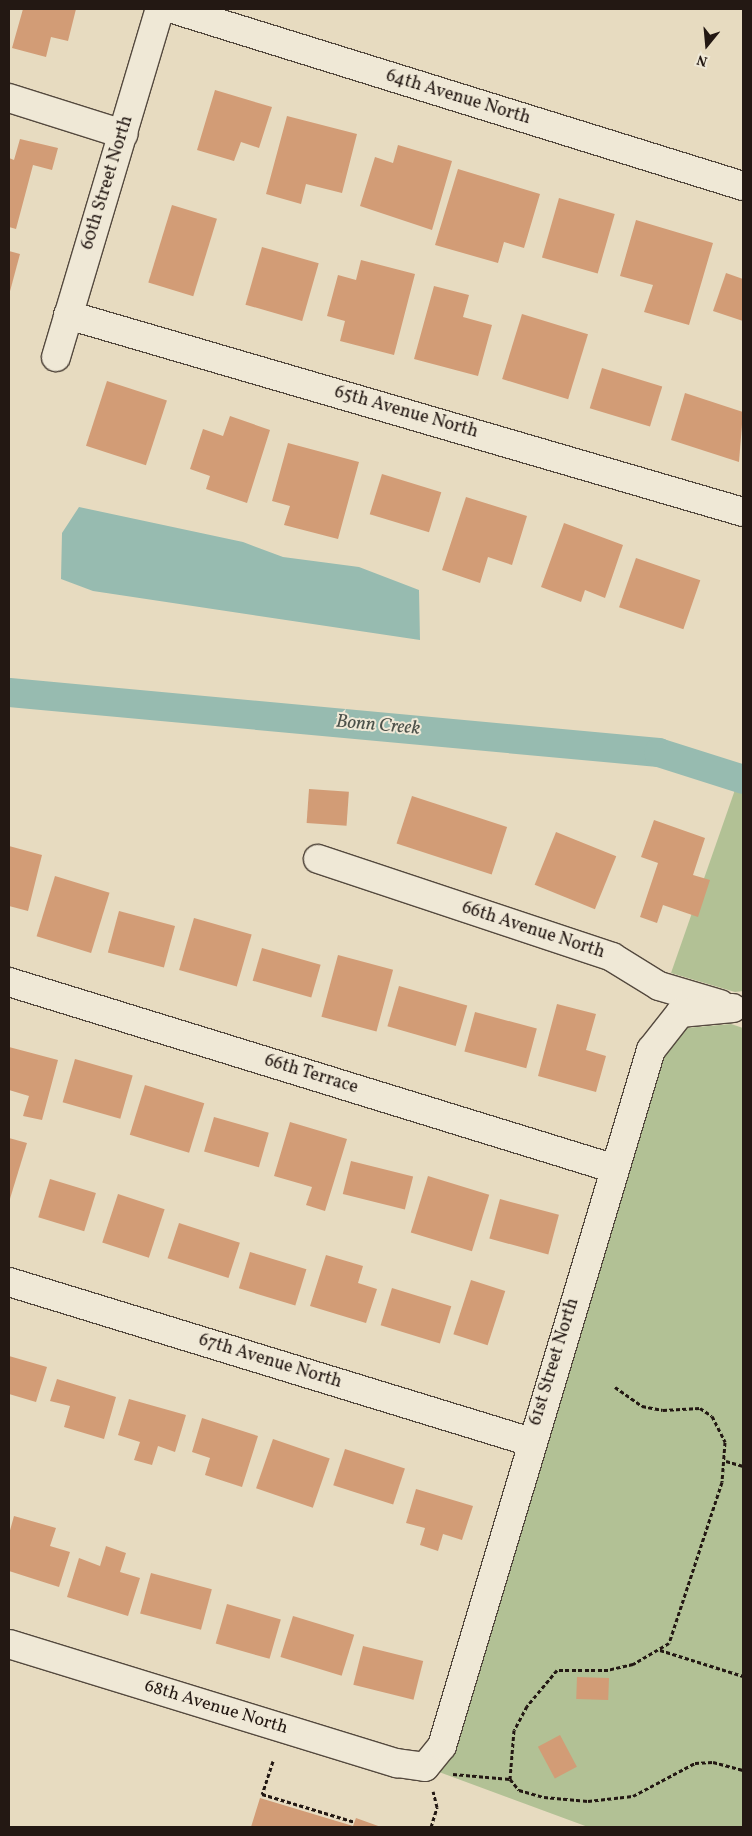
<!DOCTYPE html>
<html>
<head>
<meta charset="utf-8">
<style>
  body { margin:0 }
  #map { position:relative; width:752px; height:1836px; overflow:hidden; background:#e7dbc0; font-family:Vollkorn,serif }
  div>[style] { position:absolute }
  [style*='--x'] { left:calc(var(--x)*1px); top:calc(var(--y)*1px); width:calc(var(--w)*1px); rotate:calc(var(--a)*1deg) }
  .green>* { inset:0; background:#b2c195 }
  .water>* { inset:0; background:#97bbb0 }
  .canal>* { height:29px; margin:-14.5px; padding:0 14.5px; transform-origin:14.5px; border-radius:14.5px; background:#97bbb0 }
  .building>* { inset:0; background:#d29c76; transform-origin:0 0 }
  .path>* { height:3px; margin-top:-1.5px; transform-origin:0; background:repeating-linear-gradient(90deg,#231813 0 4px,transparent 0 6.5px) }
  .roads { filter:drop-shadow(1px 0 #54493e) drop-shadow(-1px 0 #54493e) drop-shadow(0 1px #54493e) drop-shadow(0 -1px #54493e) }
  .minor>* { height:28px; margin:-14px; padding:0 14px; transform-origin:14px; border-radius:14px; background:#efe8d6 }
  span { translate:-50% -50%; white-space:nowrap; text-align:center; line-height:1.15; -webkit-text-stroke:4px #efe8d6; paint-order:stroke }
  .street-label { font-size:18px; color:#231813 }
  .water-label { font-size:19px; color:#4c514a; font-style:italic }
  .frame { position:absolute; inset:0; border:10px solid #231813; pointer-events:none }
  .north { position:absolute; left:682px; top:20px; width:50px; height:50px; -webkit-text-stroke:4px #efe8d6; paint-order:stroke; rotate:197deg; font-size:14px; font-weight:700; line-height:20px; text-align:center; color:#231813 }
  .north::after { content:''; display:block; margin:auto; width:18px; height:22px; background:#231813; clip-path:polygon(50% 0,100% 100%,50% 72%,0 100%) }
</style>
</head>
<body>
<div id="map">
  <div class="green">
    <div style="clip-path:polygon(737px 784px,743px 785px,743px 991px,735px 992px,671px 973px)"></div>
    <div style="clip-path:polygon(731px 1024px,743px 1028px,743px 1827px,588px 1827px,439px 1772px,455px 1750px,663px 1057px,686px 1028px)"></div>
  </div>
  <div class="water">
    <div style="clip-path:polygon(79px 507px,243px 542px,283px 557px,359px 567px,419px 590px,420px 640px,93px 591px,61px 579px,62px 533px)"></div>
  </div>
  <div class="canal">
    <div style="--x:9;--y:692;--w:652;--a:5.28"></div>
    <div style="--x:658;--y:752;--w:89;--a:17.6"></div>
  </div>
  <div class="building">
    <div style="clip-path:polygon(23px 9px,76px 9px,68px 41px,51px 37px,46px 57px,12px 48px)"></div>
    <div style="clip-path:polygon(215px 90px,272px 107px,259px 148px,241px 142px,234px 161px,197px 150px)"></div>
    <div style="clip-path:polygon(287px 116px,357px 134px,342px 193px,306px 184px,301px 204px,266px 194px)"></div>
    <div style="clip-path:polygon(20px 139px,58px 148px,52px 170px,33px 165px,16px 229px,9px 227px,9px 158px,14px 160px)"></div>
    <div style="clip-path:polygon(398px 145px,452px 161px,432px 230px,360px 206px,375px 157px,393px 163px)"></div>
    <div style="clip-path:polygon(458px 169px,540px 194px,524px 248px,504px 242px,498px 263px,435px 245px)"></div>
    <div style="left:559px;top:198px;width:58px;height:62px;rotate:16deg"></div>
    <div style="left:172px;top:205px;width:47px;height:81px;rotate:17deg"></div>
    <div style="clip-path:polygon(636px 220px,713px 243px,689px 325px,644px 312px,653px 285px,620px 276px)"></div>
    <div style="left:262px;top:247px;width:59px;height:60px;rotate:16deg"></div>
    <div style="clip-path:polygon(9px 251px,20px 254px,9px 295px)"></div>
    <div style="clip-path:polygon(361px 260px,415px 274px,394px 355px,340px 341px,345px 321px,327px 316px,338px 275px,356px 280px)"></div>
    <div style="clip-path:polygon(726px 273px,743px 279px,743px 321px,713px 311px)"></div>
    <div style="clip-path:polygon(434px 286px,469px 295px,463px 317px,492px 325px,478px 376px,414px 359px)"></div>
    <div style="left:522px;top:314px;width:69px;height:68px;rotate:17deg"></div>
    <div style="left:602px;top:368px;width:63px;height:42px;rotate:17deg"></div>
    <div style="left:107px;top:381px;width:63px;height:68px;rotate:18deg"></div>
    <div style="clip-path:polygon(685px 393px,743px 412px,739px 462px,671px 440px)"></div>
    <div style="clip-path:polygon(230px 416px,270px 430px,247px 503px,206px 489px,210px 476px,190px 469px,203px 429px,223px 436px)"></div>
    <div style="clip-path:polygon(288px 443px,359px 462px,338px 539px,284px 525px,290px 506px,272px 501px)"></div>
    <div style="left:382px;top:474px;width:62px;height:42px;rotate:17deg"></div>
    <div style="clip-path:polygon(466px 497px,527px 516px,512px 565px,488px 557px,480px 583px,442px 570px)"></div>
    <div style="clip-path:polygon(564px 523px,623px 545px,605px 598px,585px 590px,581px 602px,541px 587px)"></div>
    <div style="left:636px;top:558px;width:68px;height:52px;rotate:19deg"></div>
    <div style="left:309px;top:789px;width:40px;height:34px;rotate:4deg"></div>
    <div style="left:412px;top:796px;width:100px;height:50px;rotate:18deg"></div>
    <div style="clip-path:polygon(654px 820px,705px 838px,693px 875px,710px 880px,698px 917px,663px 905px,657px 923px,640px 917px,658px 863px,641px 857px)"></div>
    <div style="left:556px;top:832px;width:65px;height:57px;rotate:22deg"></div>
    <div style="clip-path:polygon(9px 846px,42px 855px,28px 911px,9px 906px)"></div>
    <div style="left:55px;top:876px;width:57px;height:63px;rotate:17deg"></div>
    <div style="left:119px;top:911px;width:58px;height:43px;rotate:15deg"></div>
    <div style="left:194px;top:918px;width:60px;height:54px;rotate:16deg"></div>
    <div style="left:262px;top:948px;width:61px;height:34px;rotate:16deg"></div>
    <div style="left:338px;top:955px;width:57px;height:64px;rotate:15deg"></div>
    <div style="left:399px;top:986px;width:71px;height:42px;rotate:16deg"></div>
    <div style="clip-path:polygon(557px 1004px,596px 1014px,586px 1050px,606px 1056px,596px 1092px,538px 1076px)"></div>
    <div style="left:475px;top:1012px;width:64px;height:41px;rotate:15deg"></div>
    <div style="clip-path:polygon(9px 1047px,58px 1060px,42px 1120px,23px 1116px,29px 1096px,9px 1090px)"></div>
    <div style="left:75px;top:1059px;width:60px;height:45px;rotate:16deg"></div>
    <div style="left:145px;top:1085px;width:62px;height:52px;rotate:17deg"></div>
    <div style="left:214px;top:1117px;width:57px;height:36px;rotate:16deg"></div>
    <div style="clip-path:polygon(290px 1122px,347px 1139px,325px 1211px,306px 1205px,312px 1187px,274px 1176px)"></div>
    <div style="clip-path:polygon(9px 1138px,27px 1143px,9px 1202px)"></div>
    <div style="left:351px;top:1161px;width:64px;height:34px;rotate:14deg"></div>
    <div style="left:428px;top:1176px;width:64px;height:59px;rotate:17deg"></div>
    <div style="left:50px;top:1179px;width:48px;height:40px;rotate:17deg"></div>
    <div style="left:118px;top:1194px;width:49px;height:51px;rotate:18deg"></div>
    <div style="left:500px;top:1199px;width:61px;height:41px;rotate:15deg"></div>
    <div style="left:179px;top:1223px;width:64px;height:37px;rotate:18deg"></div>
    <div style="left:250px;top:1252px;width:59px;height:38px;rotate:17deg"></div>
    <div style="clip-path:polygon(326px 1255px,363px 1266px,358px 1283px,377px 1289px,366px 1323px,310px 1306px)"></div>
    <div style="left:471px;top:1280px;width:36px;height:57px;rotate:18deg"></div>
    <div style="left:392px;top:1288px;width:62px;height:39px;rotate:17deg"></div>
    <div style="clip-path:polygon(9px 1356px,47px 1367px,36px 1402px,9px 1394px)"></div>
    <div style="clip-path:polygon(57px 1379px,116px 1397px,104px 1439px,64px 1427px,70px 1406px,50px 1401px)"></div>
    <div style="clip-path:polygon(129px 1399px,186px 1415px,175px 1452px,158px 1446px,152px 1465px,134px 1460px,140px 1442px,118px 1435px)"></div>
    <div style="clip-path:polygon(202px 1418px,258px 1436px,242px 1487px,205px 1475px,210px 1458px,192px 1452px)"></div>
    <div style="left:273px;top:1439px;width:60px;height:52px;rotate:19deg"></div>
    <div style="left:345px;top:1449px;width:63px;height:38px;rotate:18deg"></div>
    <div style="clip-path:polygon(416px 1489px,473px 1506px,462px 1540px,443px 1534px,438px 1551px,420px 1545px,425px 1528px,406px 1523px)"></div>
    <div style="clip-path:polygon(14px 1516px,56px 1528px,50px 1546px,70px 1552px,59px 1587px,9px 1571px,9px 1534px)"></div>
    <div style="clip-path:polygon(106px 1546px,126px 1553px,120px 1572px,140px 1578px,128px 1616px,67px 1597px,79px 1558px,100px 1566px)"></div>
    <div style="left:151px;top:1573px;width:63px;height:42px;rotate:15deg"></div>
    <div style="left:227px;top:1604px;width:56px;height:41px;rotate:16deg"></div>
    <div style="left:293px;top:1616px;width:64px;height:43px;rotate:17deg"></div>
    <div style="left:363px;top:1646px;width:62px;height:40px;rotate:14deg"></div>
    <div style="left:577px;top:1677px;width:32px;height:22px;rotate:2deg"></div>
    <div style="left:560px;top:1735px;width:36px;height:25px;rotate:62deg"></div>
    <div style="clip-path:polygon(260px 1798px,353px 1826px,356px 1818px,381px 1827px,251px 1827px)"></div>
  </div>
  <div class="path">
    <div style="--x:615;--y:1387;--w:33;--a:35"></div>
    <div style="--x:642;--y:1406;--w:21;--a:11"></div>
    <div style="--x:663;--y:1410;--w:37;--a:-3"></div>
    <div style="--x:700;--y:1408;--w:14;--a:34"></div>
    <div style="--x:712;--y:1416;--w:29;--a:63"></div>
    <div style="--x:725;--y:1442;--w:40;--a:94.3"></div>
    <div style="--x:722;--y:1482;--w:169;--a:108.2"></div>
    <div style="--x:669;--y:1643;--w:42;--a:149.7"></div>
    <div style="--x:633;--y:1664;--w:26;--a:167"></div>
    <div style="--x:608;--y:1670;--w:51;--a:180"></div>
    <div style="--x:557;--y:1670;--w:47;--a:129.8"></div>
    <div style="--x:527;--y:1706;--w:27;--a:118"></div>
    <div style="--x:514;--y:1730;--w:49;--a:94.7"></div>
    <div style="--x:510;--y:1779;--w:14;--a:51"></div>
    <div style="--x:519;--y:1790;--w:26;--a:16"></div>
    <div style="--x:544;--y:1797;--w:44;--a:5.2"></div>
    <div style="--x:588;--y:1801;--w:45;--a:-6.3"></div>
    <div style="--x:633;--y:1796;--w:70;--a:-28"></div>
    <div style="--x:695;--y:1763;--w:18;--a:-3"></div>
    <div style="--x:713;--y:1762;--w:31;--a:15"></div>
    <div style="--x:726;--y:1461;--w:18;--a:16"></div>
    <div style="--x:660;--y:1650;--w:87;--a:17.4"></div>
    <div style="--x:273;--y:1761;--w:35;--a:108"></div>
    <div style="--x:262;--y:1794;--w:97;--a:16.8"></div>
    <div style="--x:453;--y:1774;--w:57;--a:5"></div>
    <div style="--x:431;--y:1827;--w:21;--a:-73"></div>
    <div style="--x:437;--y:1807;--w:16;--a:-104"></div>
  </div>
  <div class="roads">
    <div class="minor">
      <div style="--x:173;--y:9;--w:597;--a:17.25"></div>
      <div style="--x:9;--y:98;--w:120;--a:17.5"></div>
      <div style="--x:68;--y:315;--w:703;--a:16.27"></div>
      <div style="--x:56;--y:357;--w:363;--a:-73.4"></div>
      <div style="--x:318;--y:859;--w:310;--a:18.4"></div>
      <div style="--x:612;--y:957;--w:55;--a:31.7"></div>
      <div style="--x:659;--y:986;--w:64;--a:16.4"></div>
      <div style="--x:9;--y:982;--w:631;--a:17.14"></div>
      <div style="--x:9;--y:1282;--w:546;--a:17.04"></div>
      <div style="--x:9;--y:1644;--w:406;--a:17.1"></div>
      <div style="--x:397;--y:1763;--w:28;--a:8"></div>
      <div style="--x:425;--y:1767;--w:27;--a:-51"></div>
      <div style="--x:442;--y:1746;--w:727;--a:-73.29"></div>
      <div style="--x:651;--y:1050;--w:47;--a:-51.9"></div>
      <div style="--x:680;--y:1013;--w:53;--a:-5.4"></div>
    </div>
  </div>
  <div class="street-label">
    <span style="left:458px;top:98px;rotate:17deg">64th Avenue North</span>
    <span style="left:108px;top:183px;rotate:-73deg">60th Street North</span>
    <span style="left:406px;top:413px;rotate:16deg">65th Avenue North</span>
    <span style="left:533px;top:931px;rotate:18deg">66th Avenue North</span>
    <span style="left:311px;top:1075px;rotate:17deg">66th Terrace</span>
    <span style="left:270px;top:1362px;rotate:17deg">67th Avenue North</span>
    <span style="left:555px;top:1362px;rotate:-73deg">61st Street North</span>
    <span style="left:216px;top:1708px;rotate:17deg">68th Avenue North</span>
  </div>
  <div class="water-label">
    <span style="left:378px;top:726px;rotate:5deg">Bonn Creek</span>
  </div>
  <div class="frame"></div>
  <div class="north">N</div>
</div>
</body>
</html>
